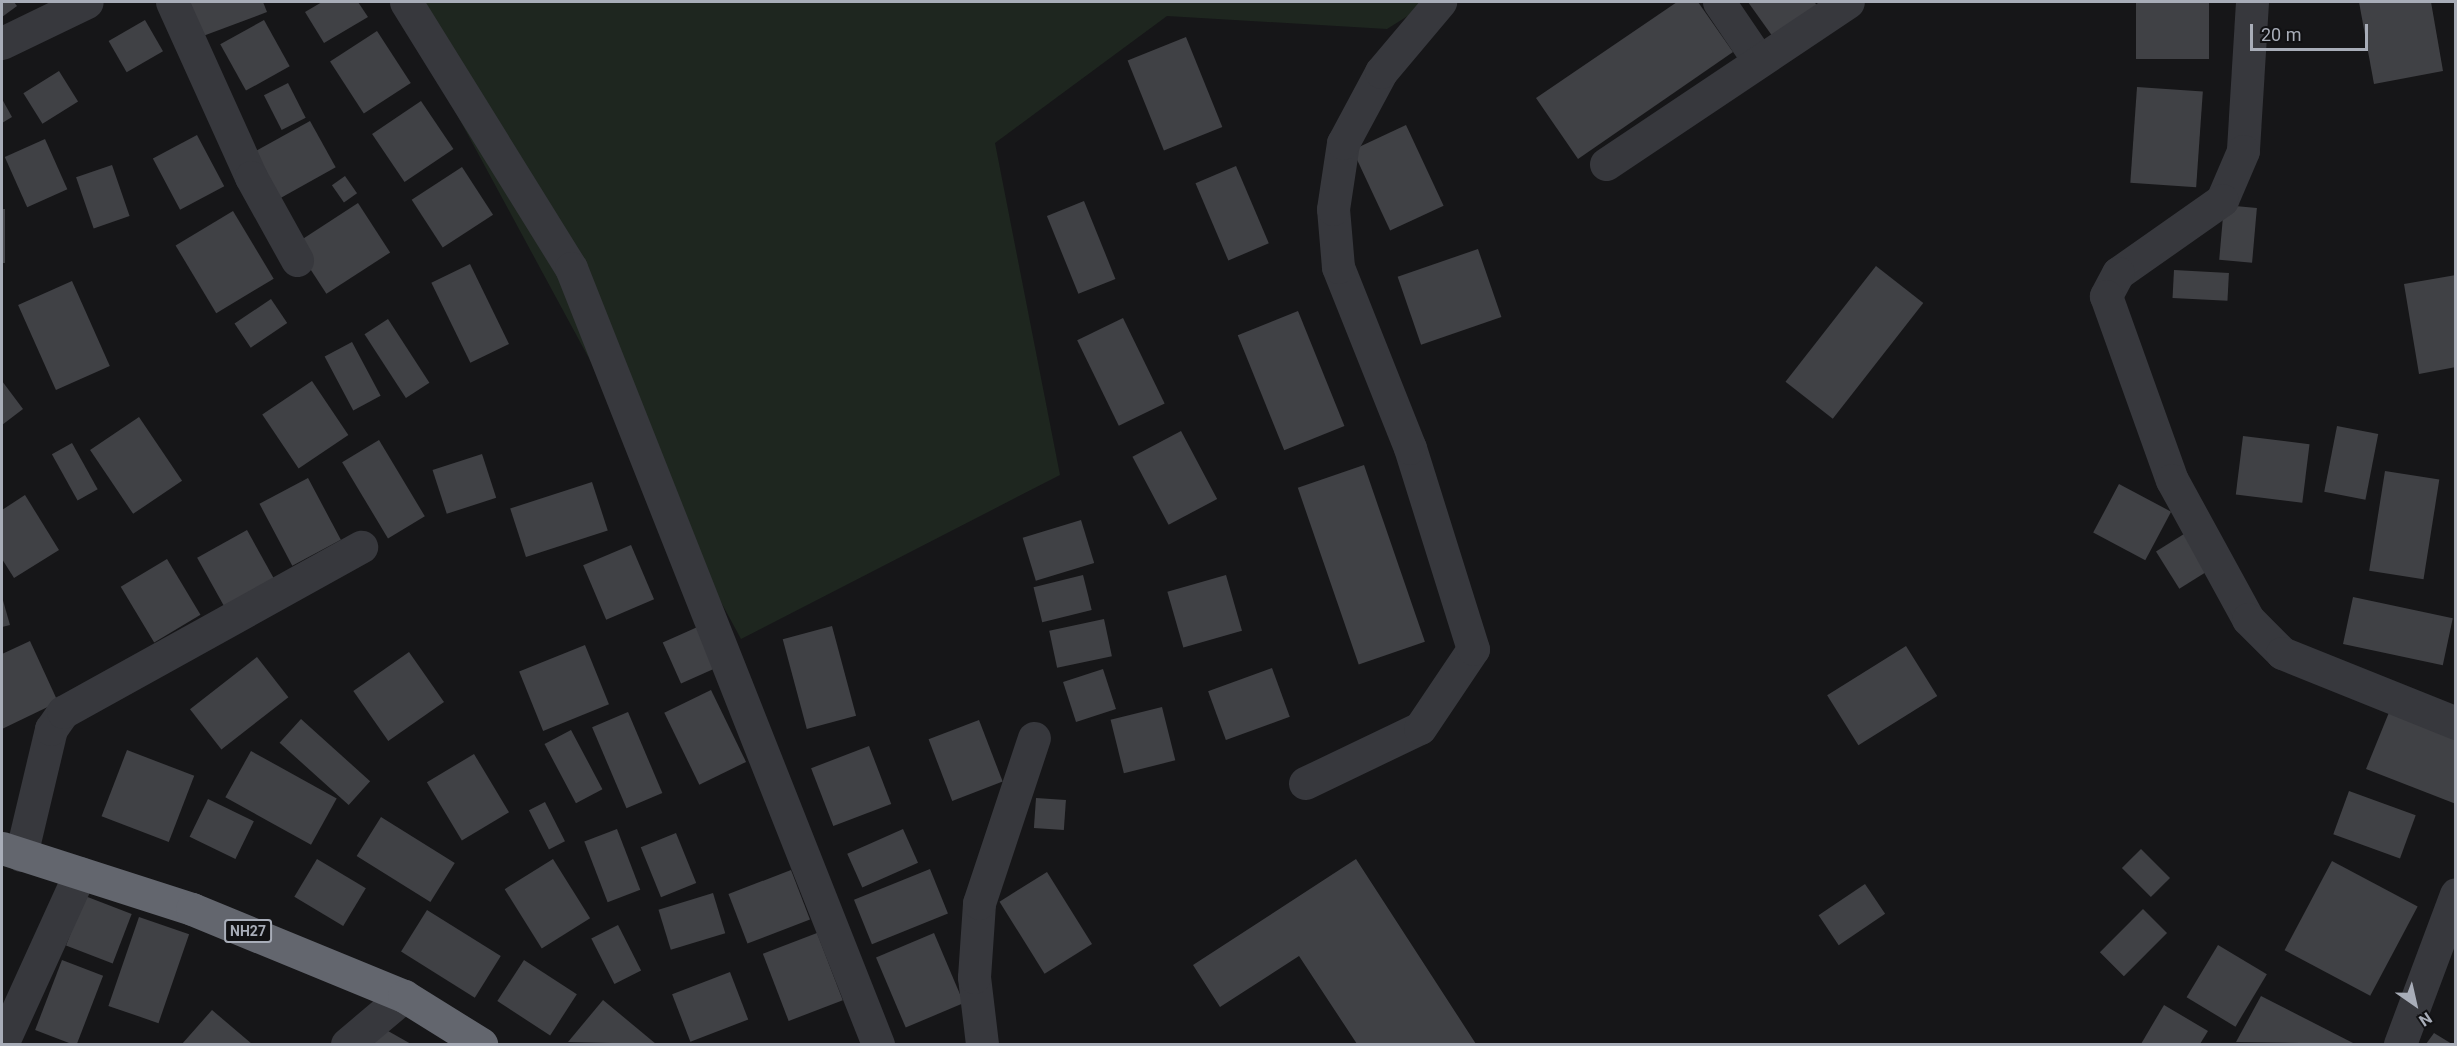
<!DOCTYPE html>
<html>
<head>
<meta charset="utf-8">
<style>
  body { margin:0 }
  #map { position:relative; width:2457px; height:1046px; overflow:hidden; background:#161618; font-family:Roboto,sans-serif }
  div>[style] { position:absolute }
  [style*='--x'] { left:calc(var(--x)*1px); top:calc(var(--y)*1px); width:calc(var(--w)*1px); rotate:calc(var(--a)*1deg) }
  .green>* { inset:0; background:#1e261f }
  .building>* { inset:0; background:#404145; transform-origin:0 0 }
  .minor>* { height:33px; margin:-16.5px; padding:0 16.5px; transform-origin:16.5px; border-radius:16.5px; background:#37383d }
  .highway>* { height:33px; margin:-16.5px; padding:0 16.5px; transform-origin:16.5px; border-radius:16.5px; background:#63666e }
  span { translate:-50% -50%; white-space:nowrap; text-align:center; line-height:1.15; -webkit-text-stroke:6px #111113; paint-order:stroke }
  .shield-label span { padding:2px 4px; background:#111113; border:2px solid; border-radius:4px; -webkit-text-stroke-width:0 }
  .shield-label { font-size:14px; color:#a8adb8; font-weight:700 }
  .frame { position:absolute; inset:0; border:3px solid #a8adb8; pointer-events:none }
  .north { position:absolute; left:2385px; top:974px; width:60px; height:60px; -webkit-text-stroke:4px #111113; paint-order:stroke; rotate:146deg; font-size:16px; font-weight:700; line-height:24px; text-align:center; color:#a8adb8 }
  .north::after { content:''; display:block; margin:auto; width:21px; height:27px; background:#a8adb8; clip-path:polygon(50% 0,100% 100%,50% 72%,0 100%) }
  .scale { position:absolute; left:2250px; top:24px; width:118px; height:27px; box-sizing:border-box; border:3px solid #a8adb8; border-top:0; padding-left:8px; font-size:18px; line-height:21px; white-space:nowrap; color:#a8adb8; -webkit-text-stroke:4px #111113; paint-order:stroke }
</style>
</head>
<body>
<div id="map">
  <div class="green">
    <div style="clip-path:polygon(396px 2px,1430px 2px,1387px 29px,1167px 16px,995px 143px,1060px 475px,741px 639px)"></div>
  </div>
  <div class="building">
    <div style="clip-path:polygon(2px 2px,14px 2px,17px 6px,2px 17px)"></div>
    <div style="clip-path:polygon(190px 2px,263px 2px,267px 12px,203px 36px)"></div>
    <div style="clip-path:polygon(322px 2px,358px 2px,368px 17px,324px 43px,305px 12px)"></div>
    <div style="clip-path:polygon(1677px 2px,1698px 2px,1733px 52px,1578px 159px,1536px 98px)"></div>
    <div style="clip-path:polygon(1748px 2px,1814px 2px,1817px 5px,1773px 37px)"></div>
    <div style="left:2136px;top:2px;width:73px;height:57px"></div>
    <div style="clip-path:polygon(2359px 2px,2431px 2px,2443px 71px,2374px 84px)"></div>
    <div style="left:145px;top:20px;width:36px;height:42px;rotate:60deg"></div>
    <div style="left:264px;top:20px;width:53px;height:50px;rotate:61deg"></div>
    <div style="left:377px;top:31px;width:62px;height:56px;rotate:57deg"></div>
    <div style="left:1186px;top:37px;width:97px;height:63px;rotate:68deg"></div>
    <div style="left:59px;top:71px;width:36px;height:42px;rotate:58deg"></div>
    <div style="left:288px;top:83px;width:39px;height:27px;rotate:63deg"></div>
    <div style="left:2137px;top:87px;width:66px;height:96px;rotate:4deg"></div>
    <div style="clip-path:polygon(2px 99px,12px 117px,2px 123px)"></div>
    <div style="left:421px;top:101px;width:58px;height:59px;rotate:56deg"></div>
    <div style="left:310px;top:121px;width:53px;height:63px;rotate:61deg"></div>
    <div style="left:1406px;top:125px;width:89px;height:59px;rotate:65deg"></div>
    <div style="left:197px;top:135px;width:58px;height:50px;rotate:62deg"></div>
    <div style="left:45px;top:139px;width:55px;height:44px;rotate:66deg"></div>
    <div style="left:112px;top:165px;width:54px;height:38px;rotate:71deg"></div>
    <div style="left:1236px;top:166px;width:84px;height:44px;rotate:67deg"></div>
    <div style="left:462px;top:167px;width:57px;height:60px;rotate:57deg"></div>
    <div style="left:345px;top:176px;width:21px;height:16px;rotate:55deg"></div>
    <div style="left:1084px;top:201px;width:84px;height:40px;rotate:68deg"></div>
    <div style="left:358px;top:203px;width:59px;height:76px;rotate:57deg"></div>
    <div style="left:2224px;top:205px;width:33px;height:55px;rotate:5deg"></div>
    <div style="left:2px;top:209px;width:3px;height:54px"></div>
    <div style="left:233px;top:211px;width:79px;height:67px;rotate:59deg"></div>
    <div style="left:1478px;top:249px;width:72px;height:85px;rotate:71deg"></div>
    <div style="left:470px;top:264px;width:89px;height:43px;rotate:64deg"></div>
    <div style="left:1876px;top:266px;width:60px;height:147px;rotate:38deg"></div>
    <div style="left:2174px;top:270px;width:55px;height:28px;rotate:3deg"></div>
    <div style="clip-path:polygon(2456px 275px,2456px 367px,2419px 374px,2404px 284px)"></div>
    <div style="left:72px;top:281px;width:93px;height:59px;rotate:66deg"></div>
    <div style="left:271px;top:299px;width:29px;height:44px;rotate:56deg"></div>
    <div style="left:1298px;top:311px;width:124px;height:65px;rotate:68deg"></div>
    <div style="left:1123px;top:318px;width:95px;height:51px;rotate:64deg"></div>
    <div style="left:388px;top:319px;width:76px;height:28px;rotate:57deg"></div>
    <div style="left:352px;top:342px;width:61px;height:31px;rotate:62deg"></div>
    <div style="clip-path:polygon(2px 381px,23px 409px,2px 425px)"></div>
    <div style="left:312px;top:381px;width:65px;height:60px;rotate:56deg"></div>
    <div style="left:139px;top:417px;width:77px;height:59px;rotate:56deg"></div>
    <div style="left:2337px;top:426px;width:42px;height:67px;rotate:11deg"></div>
    <div style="left:1181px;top:431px;width:77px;height:55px;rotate:62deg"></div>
    <div style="left:2243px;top:436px;width:67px;height:59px;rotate:7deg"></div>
    <div style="left:379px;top:440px;width:89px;height:43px;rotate:59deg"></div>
    <div style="left:72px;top:443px;width:53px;height:23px;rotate:61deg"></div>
    <div style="left:482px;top:454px;width:46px;height:52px;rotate:72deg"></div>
    <div style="left:1364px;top:465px;width:187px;height:70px;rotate:71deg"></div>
    <div style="left:2385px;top:471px;width:55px;height:101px;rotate:9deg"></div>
    <div style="left:308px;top:478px;width:70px;height:55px;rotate:62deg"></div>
    <div style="left:592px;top:482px;width:51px;height:86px;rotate:72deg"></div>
    <div style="left:2119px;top:484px;width:59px;height:55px;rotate:28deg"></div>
    <div style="clip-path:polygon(25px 495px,59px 550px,14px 578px,2px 559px,2px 510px)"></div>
    <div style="left:1081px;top:520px;width:45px;height:61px;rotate:73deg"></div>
    <div style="left:247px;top:530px;width:58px;height:57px;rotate:61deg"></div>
    <div style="left:2184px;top:534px;width:44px;height:33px;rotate:58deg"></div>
    <div style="left:631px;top:545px;width:59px;height:52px;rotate:67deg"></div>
    <div style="left:167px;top:559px;width:65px;height:54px;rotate:59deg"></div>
    <div style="left:1083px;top:575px;width:36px;height:51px;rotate:76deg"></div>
    <div style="left:1226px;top:575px;width:58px;height:61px;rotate:74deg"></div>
    <div style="clip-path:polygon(2px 597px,10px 625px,2px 627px)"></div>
    <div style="left:2353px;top:597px;width:102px;height:48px;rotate:12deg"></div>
    <div style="left:1104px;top:619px;width:38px;height:56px;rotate:78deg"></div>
    <div style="left:702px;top:625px;width:45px;height:43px;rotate:66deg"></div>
    <div style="left:832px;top:626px;width:93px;height:51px;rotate:75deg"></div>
    <div style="clip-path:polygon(30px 641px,58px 702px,2px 729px,2px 654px)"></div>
    <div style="left:585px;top:645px;width:64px;height:71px;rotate:68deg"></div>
    <div style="left:1906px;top:646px;width:59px;height:93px;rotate:58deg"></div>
    <div style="left:409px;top:652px;width:61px;height:68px;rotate:55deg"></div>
    <div style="left:257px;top:657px;width:51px;height:85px;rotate:52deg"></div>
    <div style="left:1272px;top:668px;width:52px;height:68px;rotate:70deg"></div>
    <div style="left:1103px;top:669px;width:42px;height:42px;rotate:72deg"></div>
    <div style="left:711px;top:690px;width:80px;height:52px;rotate:64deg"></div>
    <div style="left:1162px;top:707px;width:55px;height:53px;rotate:76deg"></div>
    <div style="clip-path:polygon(2390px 710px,2456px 736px,2456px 804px,2366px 769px)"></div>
    <div style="left:628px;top:712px;width:88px;height:39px;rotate:67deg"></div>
    <div style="left:301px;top:719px;width:93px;height:32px;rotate:42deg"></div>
    <div style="left:979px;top:720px;width:66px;height:54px;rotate:69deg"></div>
    <div style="left:571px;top:730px;width:67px;height:30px;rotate:62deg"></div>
    <div style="left:869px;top:746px;width:62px;height:62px;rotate:69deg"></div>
    <div style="left:127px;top:750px;width:72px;height:71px;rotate:21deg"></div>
    <div style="left:251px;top:751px;width:98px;height:53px;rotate:29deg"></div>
    <div style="left:474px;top:754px;width:68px;height:55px;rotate:59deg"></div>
    <div style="left:2349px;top:791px;width:71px;height:46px;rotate:20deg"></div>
    <div style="left:1036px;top:798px;width:30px;height:30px;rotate:4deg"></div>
    <div style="left:208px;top:799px;width:51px;height:42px;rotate:26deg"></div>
    <div style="left:545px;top:802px;width:44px;height:18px;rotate:63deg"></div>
    <div style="left:381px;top:817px;width:87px;height:46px;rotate:32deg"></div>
    <div style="left:617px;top:829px;width:65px;height:35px;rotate:69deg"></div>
    <div style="left:903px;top:829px;width:37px;height:61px;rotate:66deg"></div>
    <div style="left:676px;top:833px;width:54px;height:38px;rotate:68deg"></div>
    <div style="left:2141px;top:849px;width:41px;height:27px;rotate:45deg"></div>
    <div style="left:317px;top:859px;width:57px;height:44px;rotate:31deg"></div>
    <div style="left:553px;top:859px;width:70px;height:57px;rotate:58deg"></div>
    <div style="clip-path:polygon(1356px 859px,1476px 1044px,1357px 1044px,1299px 956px,1220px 1007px,1193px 965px)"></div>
    <div style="left:2332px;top:861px;width:97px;height:101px;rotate:28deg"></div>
    <div style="left:930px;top:869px;width:48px;height:82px;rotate:68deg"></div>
    <div style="left:791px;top:870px;width:53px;height:67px;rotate:69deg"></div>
    <div style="left:1047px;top:872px;width:85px;height:56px;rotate:58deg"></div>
    <div style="left:1865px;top:884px;width:36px;height:56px;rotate:56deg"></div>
    <div style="left:713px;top:893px;width:42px;height:57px;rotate:73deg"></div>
    <div style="left:85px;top:896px;width:50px;height:53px;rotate:21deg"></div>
    <div style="left:2143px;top:909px;width:34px;height:61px;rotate:45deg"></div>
    <div style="left:427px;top:910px;width:87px;height:49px;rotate:32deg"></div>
    <div style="left:139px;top:917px;width:53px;height:94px;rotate:19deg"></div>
    <div style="left:618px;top:925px;width:51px;height:30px;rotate:63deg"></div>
    <div style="left:817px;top:933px;width:72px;height:58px;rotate:69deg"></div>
    <div style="left:934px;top:933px;width:76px;height:63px;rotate:67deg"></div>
    <div style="left:2218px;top:945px;width:57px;height:61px;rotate:31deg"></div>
    <div style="left:62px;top:960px;width:44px;height:75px;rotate:21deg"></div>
    <div style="left:524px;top:960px;width:63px;height:49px;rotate:33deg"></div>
    <div style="left:730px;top:972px;width:51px;height:62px;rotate:69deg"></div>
    <div style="clip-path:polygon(2261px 996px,2355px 1044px,2236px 1042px)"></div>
    <div style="clip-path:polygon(603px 1000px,656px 1044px,568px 1042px)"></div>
    <div style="clip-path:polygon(2164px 1005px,2208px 1031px,2200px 1044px,2141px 1044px)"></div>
    <div style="clip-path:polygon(212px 1010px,252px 1044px,182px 1044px)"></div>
    <div style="clip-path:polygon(381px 1027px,411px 1044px,371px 1044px)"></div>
    <div style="clip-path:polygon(2434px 1033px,2452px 1044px,2426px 1044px)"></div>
  </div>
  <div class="minor">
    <div style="--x:172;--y:2;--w:192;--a:65.7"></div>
    <div style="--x:251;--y:177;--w:95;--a:61"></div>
    <div style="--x:406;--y:2;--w:313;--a:58.2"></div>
    <div style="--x:571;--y:268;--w:835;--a:68.42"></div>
    <div style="--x:1719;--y:2;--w:71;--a:55.9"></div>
    <div style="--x:2252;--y:2;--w:149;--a:93.5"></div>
    <div style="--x:2243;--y:151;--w:53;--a:113.2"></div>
    <div style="--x:2222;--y:200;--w:127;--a:144.9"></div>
    <div style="--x:2118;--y:273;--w:26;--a:118"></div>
    <div style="--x:2106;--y:296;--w:195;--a:70.3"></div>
    <div style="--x:2172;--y:480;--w:158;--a:61.3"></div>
    <div style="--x:2248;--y:619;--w:48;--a:45"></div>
    <div style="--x:2282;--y:653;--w:188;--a:21.9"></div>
    <div style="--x:2;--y:43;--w:94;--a:-25.8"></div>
    <div style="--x:1606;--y:164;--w:291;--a:-33.8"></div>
    <div style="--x:1305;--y:783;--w:127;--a:-25.6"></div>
    <div style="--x:1420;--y:728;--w:95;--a:-56.1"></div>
    <div style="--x:1473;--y:649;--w:211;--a:-107.4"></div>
    <div style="--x:1410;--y:448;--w:195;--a:-111.7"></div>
    <div style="--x:1338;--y:267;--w:58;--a:-94.9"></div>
    <div style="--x:1333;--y:209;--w:67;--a:-81.4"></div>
    <div style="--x:1343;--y:143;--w:81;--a:-61.8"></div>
    <div style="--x:1381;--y:72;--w:92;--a:-49.9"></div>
    <div style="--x:21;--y:855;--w:130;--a:-76.6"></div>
    <div style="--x:51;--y:729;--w:21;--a:-55"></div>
    <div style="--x:63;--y:712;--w:341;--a:-29"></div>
    <div style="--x:2;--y:1044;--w:188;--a:-65.5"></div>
    <div style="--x:347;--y:1044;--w:75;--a:-40.1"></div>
    <div style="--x:982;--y:1044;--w:67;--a:-96.8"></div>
    <div style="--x:974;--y:977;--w:74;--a:-86.1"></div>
    <div style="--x:979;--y:903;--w:174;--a:-71.6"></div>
    <div style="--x:2400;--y:1044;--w:160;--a:-69.5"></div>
  </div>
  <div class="highway">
    <div style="--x:2;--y:848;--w:200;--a:17.8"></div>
    <div style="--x:192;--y:909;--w:229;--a:22.3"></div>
    <div style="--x:404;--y:996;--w:91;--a:31.9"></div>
  </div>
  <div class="shield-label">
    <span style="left:248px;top:931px">NH27</span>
  </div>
  <div class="frame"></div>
  <div class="north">N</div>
  <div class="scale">20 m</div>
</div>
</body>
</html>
